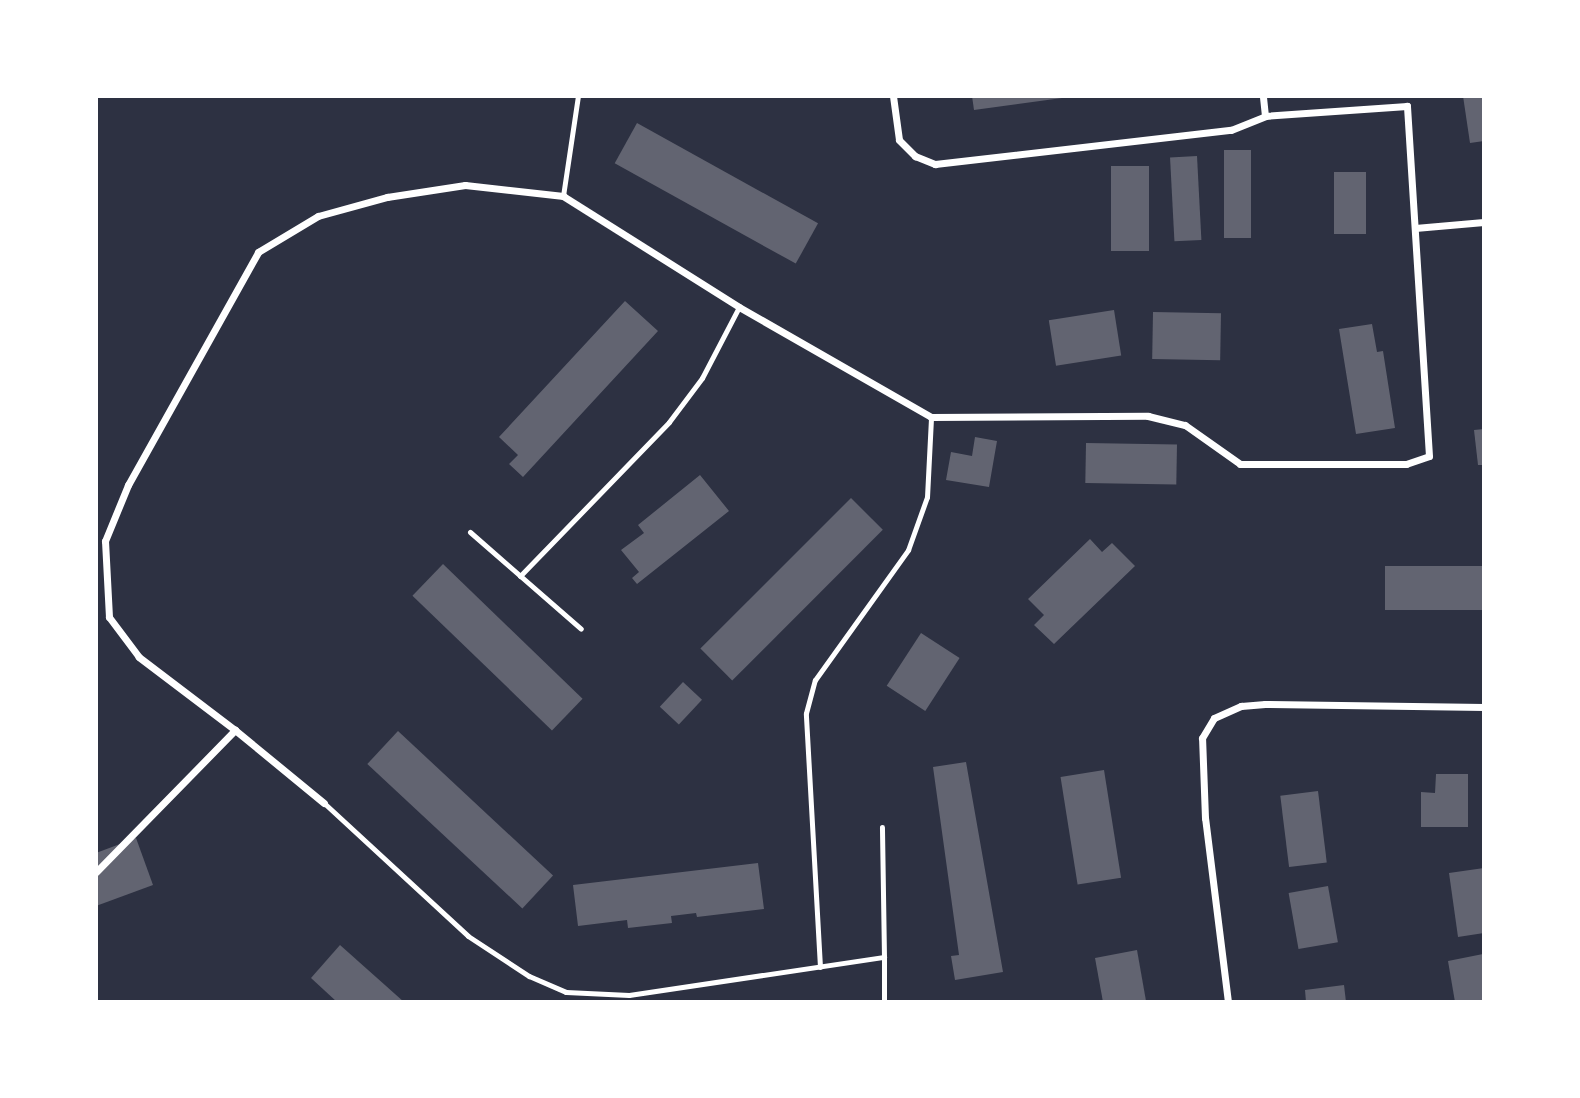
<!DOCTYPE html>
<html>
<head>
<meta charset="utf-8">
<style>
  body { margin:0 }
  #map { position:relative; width:1580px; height:1098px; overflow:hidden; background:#2d3142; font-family:Lato,sans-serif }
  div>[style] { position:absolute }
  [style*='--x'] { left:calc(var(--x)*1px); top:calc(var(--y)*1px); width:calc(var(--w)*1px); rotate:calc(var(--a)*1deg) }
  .building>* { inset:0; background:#626471; transform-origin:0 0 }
  .service>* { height:5px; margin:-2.5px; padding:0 2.5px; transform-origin:2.5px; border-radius:2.5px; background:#fff }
  .minor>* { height:7px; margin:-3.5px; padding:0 3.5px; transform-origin:3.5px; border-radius:3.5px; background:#fff }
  span { translate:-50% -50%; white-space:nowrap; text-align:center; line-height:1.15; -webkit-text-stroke:5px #fff; paint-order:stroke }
  .frame { position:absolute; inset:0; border:98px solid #fff; pointer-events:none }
</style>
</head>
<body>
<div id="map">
  <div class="building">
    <div style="clip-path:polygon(972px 96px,1062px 96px,1062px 98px,974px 110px)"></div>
    <div style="clip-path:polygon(1463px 96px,1484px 96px,1484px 141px,1470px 143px)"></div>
    <div style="left:637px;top:123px;width:207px;height:46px;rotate:29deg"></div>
    <div style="left:1224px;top:150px;width:27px;height:88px"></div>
    <div style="left:1197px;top:156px;width:84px;height:27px;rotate:87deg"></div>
    <div style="left:1111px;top:166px;width:38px;height:85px"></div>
    <div style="left:1334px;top:172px;width:32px;height:62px"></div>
    <div style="clip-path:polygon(625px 301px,658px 331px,523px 477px,509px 464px,518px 455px,499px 437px)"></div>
    <div style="left:1114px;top:310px;width:46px;height:66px;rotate:81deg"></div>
    <div style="left:1153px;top:312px;width:68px;height:47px;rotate:1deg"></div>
    <div style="clip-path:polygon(1372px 324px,1377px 352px,1383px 351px,1395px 428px,1356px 434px,1339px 329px)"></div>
    <div style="clip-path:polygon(1484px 429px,1484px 465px,1478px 465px,1474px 430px)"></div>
    <div style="clip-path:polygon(975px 437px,997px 441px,989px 487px,946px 480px,951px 452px,972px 456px)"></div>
    <div style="left:1086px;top:443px;width:91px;height:40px;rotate:1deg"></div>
    <div style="clip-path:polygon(700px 475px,729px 511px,637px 584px,632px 578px,639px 572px,621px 550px,644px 533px,638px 525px)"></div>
    <div style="left:851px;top:498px;width:45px;height:213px;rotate:45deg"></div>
    <div style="clip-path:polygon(1090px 539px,1102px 552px,1112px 543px,1135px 566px,1054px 644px,1034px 625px,1044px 615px,1028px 599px)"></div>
    <div style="left:443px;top:564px;width:194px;height:44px;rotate:44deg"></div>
    <div style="left:1484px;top:566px;width:44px;height:99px;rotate:90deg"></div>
    <div style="left:921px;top:633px;width:46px;height:63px;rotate:33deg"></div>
    <div style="left:683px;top:682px;width:26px;height:34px;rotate:43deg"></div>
    <div style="left:398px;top:731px;width:212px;height:45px;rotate:43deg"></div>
    <div style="clip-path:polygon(966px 762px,1003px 972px,955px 980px,951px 956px,959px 955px,933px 767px)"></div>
    <div style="left:1104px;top:770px;width:109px;height:44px;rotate:81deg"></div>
    <div style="clip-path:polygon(1436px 774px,1468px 774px,1468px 827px,1421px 827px,1421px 792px,1435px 793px)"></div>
    <div style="left:1318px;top:791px;width:72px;height:38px;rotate:83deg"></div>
    <div style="clip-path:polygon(136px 838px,153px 885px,96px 906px,96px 853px)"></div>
    <div style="clip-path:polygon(758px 863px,764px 909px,697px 917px,696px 913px,671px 916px,672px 923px,628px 928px,627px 920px,578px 926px,573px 885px)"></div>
    <div style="clip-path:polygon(1484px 868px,1484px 933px,1458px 937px,1449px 873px)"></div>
    <div style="left:1328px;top:886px;width:57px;height:40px;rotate:80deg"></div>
    <div style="clip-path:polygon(340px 945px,404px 1002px,337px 1002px,311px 978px)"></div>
    <div style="clip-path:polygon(1137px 950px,1146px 1001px,1103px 1002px,1095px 958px)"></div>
    <div style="clip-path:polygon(1483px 954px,1484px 1002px,1455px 1002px,1448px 961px)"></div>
    <div style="clip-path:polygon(1344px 985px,1346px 1002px,1306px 1002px,1305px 990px)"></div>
  </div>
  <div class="service">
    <div style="--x:563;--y:196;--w:101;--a:-81.5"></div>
    <div style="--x:470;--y:532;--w:147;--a:41.1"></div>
    <div style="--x:520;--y:576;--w:214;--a:-45.9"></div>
    <div style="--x:669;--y:422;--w:55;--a:-53.1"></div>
    <div style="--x:702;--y:378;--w:80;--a:-62.5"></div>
    <div style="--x:324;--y:803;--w:196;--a:42.7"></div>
    <div style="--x:468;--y:936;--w:73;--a:33.3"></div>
    <div style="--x:529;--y:976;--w:40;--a:23.4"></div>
    <div style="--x:566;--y:992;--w:63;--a:2.7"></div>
    <div style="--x:629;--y:995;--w:258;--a:-8.5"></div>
    <div style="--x:884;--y:957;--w:130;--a:-90.9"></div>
    <div style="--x:884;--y:957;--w:45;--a:90"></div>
    <div style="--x:820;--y:967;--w:254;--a:-93.2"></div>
    <div style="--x:806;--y:713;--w:34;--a:-75"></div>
    <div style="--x:815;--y:680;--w:160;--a:-54.4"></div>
    <div style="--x:908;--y:550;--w:56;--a:-70.3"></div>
    <div style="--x:927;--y:497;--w:80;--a:-87.1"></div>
  </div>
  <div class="minor">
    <div style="--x:893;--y:96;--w:44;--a:82.2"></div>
    <div style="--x:899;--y:140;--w:23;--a:45"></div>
    <div style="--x:915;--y:156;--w:22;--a:22"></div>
    <div style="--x:935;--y:164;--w:298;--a:-6.6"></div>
    <div style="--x:1231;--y:130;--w:37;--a:-22"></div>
    <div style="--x:1415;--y:228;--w:69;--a:-5"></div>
    <div style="--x:235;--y:730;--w:121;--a:-142.8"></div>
    <div style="--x:139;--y:657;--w:50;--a:-126.9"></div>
    <div style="--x:109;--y:617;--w:76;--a:-93"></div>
    <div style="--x:105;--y:541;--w:61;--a:-67.7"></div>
    <div style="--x:128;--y:485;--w:267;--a:-60.8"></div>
    <div style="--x:258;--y:252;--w:70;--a:-31"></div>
    <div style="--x:318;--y:216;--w:72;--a:-15.4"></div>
    <div style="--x:387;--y:197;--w:79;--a:-8.7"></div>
    <div style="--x:465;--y:185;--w:99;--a:6.4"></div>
    <div style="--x:563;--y:196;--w:208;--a:32.2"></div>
    <div style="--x:739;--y:307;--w:221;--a:29.8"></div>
    <div style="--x:931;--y:417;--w:217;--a:-0.3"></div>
    <div style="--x:1148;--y:416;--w:38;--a:14"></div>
    <div style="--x:1185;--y:425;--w:67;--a:35.3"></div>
    <div style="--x:1240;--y:464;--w:166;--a:0"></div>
    <div style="--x:1406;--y:464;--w:24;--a:-19"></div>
    <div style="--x:1429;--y:456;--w:351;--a:-93.6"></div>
    <div style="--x:1407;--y:106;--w:142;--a:176"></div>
    <div style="--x:1265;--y:116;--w:20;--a:-96"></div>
    <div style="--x:96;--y:872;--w:199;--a:-45.6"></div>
    <div style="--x:235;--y:730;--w:115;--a:39.4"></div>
    <div style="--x:1228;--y:1002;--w:185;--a:-97.1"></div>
    <div style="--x:1205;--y:818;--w:80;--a:-92.1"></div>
    <div style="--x:1202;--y:738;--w:23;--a:-59"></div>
    <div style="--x:1214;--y:718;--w:30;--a:-24"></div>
    <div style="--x:1241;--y:706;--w:24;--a:-5"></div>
    <div style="--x:1265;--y:704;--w:219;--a:0.8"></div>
  </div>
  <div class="frame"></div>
</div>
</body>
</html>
